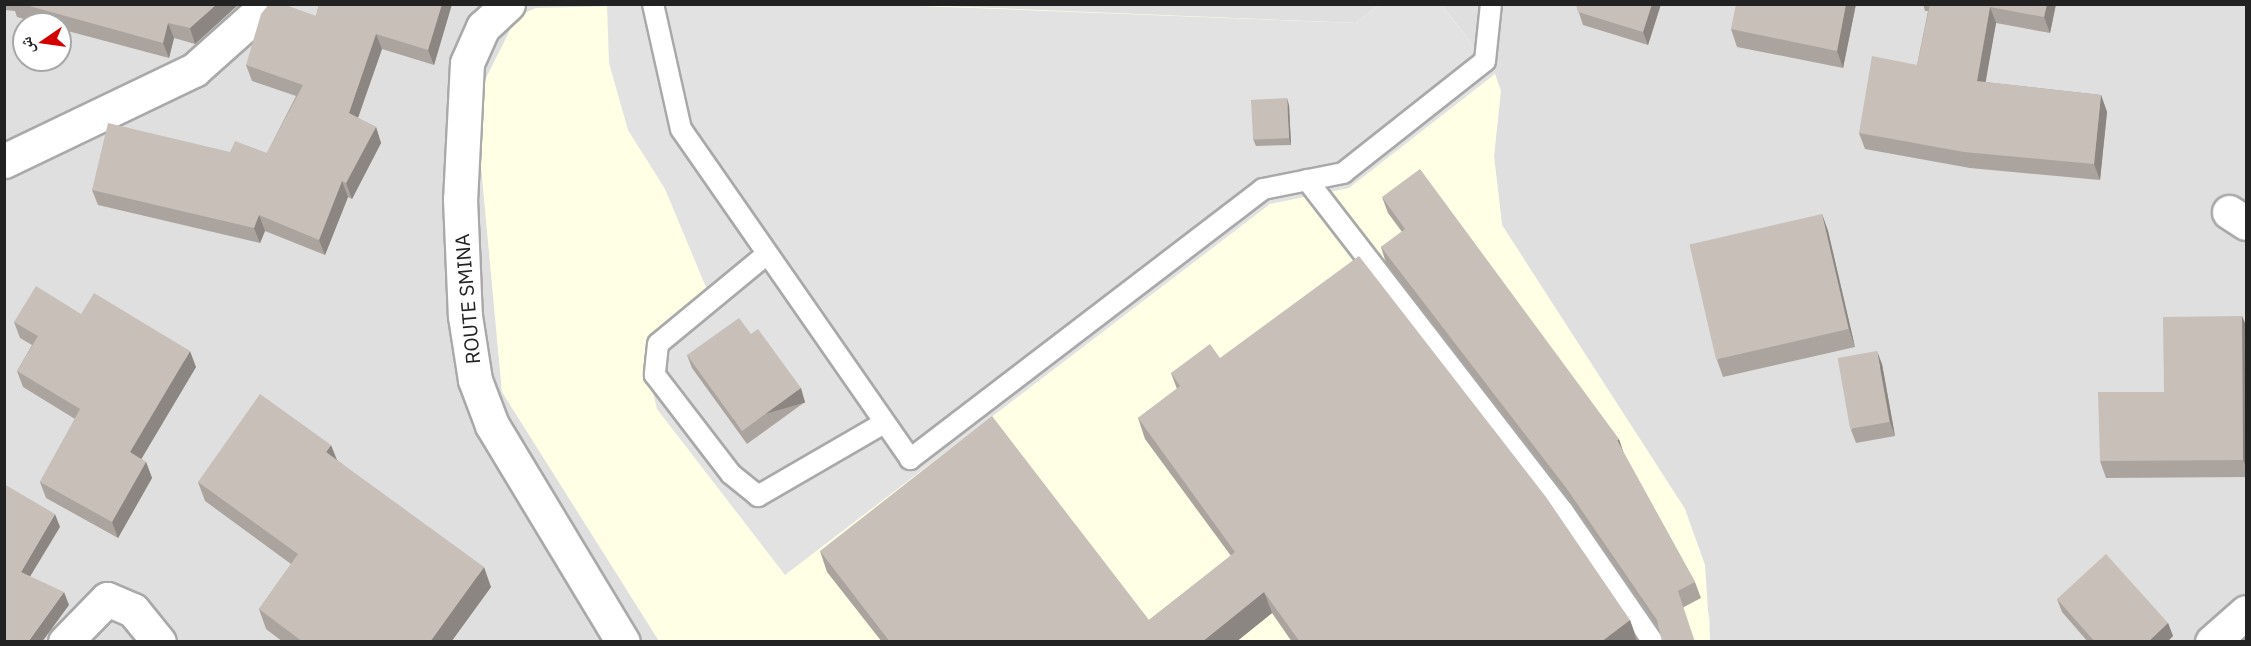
<!DOCTYPE html>
<html>
<head>
<meta charset="utf-8">
<style>
  body { margin:0 }
  #map { position:relative; width:2251px; height:646px; overflow:hidden; background:#f2efe9; font-family:"IBM Plex Sans","Noto Naskh Arabic",sans-serif }
  div>[style] { position:absolute }
  [style*='--x'] { left:calc(var(--x)*1px); top:calc(var(--y)*1px); width:calc(var(--w)*1px); rotate:calc(var(--a)*1deg) }
  .residential>* { inset:0; background:#e0dfdf }
  .education>* { inset:0; background:#ffffe5 }
  .parking>* { inset:0; background:#e2e2e2 }
  .roads { filter:drop-shadow(2px 0 #a9a9a9) drop-shadow(-2px 0 #a9a9a9) drop-shadow(0 2px #a9a9a9) drop-shadow(0 -2px #a9a9a9) }
  .service>* { height:20px; margin:-10px; padding:0 10px; transform-origin:10px; border-radius:10px; background:#fff }
  .minor>* { height:33px; margin:-16.5px; padding:0 16.5px; transform-origin:16.5px; border-radius:16.5px; background:#fff }
  .wall>* { inset:0; background:#aba49e }
  .shaded-wall>* { inset:0; background:#8b8681; transform-origin:0 0 }
  .building>* { inset:0; background:#c7bfb8; transform-origin:0 0 }
  span { translate:-50% -50%; white-space:nowrap; text-align:center; line-height:1.15; -webkit-text-stroke:4.5px #fff; paint-order:stroke }
  .street-label { font-size:20px; color:#222 }
  .frame { position:absolute; inset:0; border:6px solid #222; pointer-events:none }
  .north { position:absolute; left:12px; top:12px; width:60px; height:60px; box-sizing:border-box; background:#fff; border:2px solid #a7a7a7; border-radius:50%; rotate:257deg; font-size:16px; font-weight:700; line-height:24px; text-align:center; color:#222 }
  .north::after { content:''; display:block; margin:auto; width:21px; height:27px; background:#d40000; clip-path:polygon(50% 0,100% 100%,50% 72%,0 100%) }
</style>
</head>
<body>
<div id="map">
  <div class="residential">
    <div style="clip-path:polygon(evenodd,4px 5px,693px 5px,536px 8px,480px 90px,480px 155px,502px 392px,659px 641px,5px 641px,4px 5px,24px 24px,60px 24px,60px 60px,24px 60px,24px 24px)"></div>
    <div style="clip-path:polygon(894px 5px,1379px 5px,1356px 23px)"></div>
    <div style="clip-path:polygon(1442px 5px,2246px 5px,2246px 641px,1710px 641px,1710px 619px,1685px 509px,1502px 225px,1494px 156px,1500px 91px,1495px 74px)"></div>
  </div>
  <div class="education">
    <div style="clip-path:polygon(693px 4px,894px 4px,1356px 23px,1379px 5px,1442px 5px,1495px 74px,1501px 91px,1494px 156px,1502px 225px,1685px 509px,1705px 565px,1710px 641px,659px 641px,502px 392px,480px 155px,480px 90px,517px 16px,536px 8px)"></div>
  </div>
  <div class="parking">
    <div style="clip-path:polygon(693px 4px,894px 5px,1356px 23px,1379px 5px,1442px 5px,1495px 74px,1349px 188px,1270px 204px,785px 575px,657px 409px,648px 373px,665px 344px,713px 304px,665px 189px,628px 130px,609px 63px,607px 6px)"></div>
  </div>
  <div class="roads">
    <div class="service">
      <div style="--x:653;--y:4;--w:128;--a:77.4"></div>
      <div style="--x:681;--y:129;--w:402;--a:55.2"></div>
      <div style="--x:910;--y:459;--w:444;--a:-37.4"></div>
      <div style="--x:1263;--y:189;--w:82;--a:-11.3"></div>
      <div style="--x:1343;--y:173;--w:181;--a:-38.3"></div>
      <div style="--x:1485;--y:61;--w:57;--a:-84"></div>
      <div style="--x:1307;--y:180;--w:418;--a:52.3"></div>
      <div style="--x:1563;--y:511;--w:159;--a:55.5"></div>
      <div style="--x:767;--y:254;--w:141;--a:140.5"></div>
      <div style="--x:658;--y:344;--w:31;--a:96"></div>
      <div style="--x:655;--y:375;--w:125;--a:52.5"></div>
      <div style="--x:731;--y:474;--w:35;--a:39"></div>
      <div style="--x:758;--y:496;--w:146;--a:-30.1"></div>
    </div>
    <div class="minor">
      <div style="--x:508;--y:4;--w:34;--a:137"></div>
      <div style="--x:483;--y:27;--w:39;--a:114"></div>
      <div style="--x:467;--y:63;--w:136;--a:92.9"></div>
      <div style="--x:460;--y:199;--w:117;--a:87.6"></div>
      <div style="--x:465;--y:316;--w:65;--a:81.1"></div>
      <div style="--x:475;--y:380;--w:48;--a:69.3"></div>
      <div style="--x:492;--y:425;--w:253;--a:58.9"></div>
      <div style="--x:4;--y:161;--w:211;--a:-25.6"></div>
      <div style="--x:194;--y:70;--w:86;--a:-41.7"></div>
      <div style="--x:258;--y:13;--w:10;--a:-61"></div>
      <div style="--x:2229;--y:212;--w:20;--a:33"></div>
      <div style="--x:65;--y:642;--w:60;--a:-45.7"></div>
      <div style="--x:107;--y:599;--w:28;--a:23"></div>
      <div style="--x:133;--y:610;--w:41;--a:50.9"></div>
      <div style="--x:2212;--y:642;--w:45;--a:-41.4"></div>
    </div>
  </div>
  <div class="wall">
    <div style="clip-path:polygon(4px 4px,239px 4px,195px 44px,174px 38px,169px 58px,60px 29px,60px 24px,43px 24px,17px 17px,15px 11px,4px 10px)"></div>
    <div style="clip-path:polygon(319px 4px,452px 4px,434px 65px,382px 49px,358px 118px,376px 127px,381px 143px,352px 199px,348px 197px,325px 255px,265px 231px,260px 243px,98px 205px,92px 190px,230px 152px,267px 153px,296px 96px,252px 81px,246px 65px,316px 16px)"></div>
    <div style="clip-path:polygon(1576px 4px,1661px 4px,1648px 45px,1583px 25px)"></div>
    <div style="clip-path:polygon(1856px 4px,1843px 68px,1737px 47px,1731px 29px)"></div>
    <div style="clip-path:polygon(1923px 4px,2056px 4px,2050px 33px,1996px 23px,1985px 82px,2101px 95px,2107px 112px,2100px 180px,1970px 168px,1865px 149px,1859px 133px,1917px 65px,1928px 11px,1925px 11px)"></div>
    <div style="clip-path:polygon(1289px 105px,1291px 145px,1256px 146px,1253px 139px)"></div>
    <div style="clip-path:polygon(1382px 197px,1624px 454px,1695px 582px,1701px 598px,1684px 607px,1660px 630px,1573px 504px,1386px 263px,1381px 247px,1402px 232px,1388px 213px)"></div>
    <div style="clip-path:polygon(1822px 214px,1828px 231px,1855px 347px,1723px 377px,1717px 360px)"></div>
    <div style="clip-path:polygon(81px 314px,196px 367px,141px 459px,146px 462px,152px 478px,118px 538px,46px 498px,40px 482px,75px 419px,23px 387px,17px 371px,32px 345px,20px 338px,14px 322px)"></div>
    <div style="clip-path:polygon(2242px 316px,2247px 328px,2247px 477px,2106px 478px,2100px 461px,2164px 392px)"></div>
    <div style="clip-path:polygon(751px 334px,805px 402px,747px 444px,692px 368px,687px 355px)"></div>
    <div style="clip-path:polygon(1220px 358px,1630px 620px,1638px 641px,1292px 642px,1272px 613px,1236px 642px,882px 642px,827px 572px,820px 551px,1149px 620px,1231px 556px,1145px 439px,1138px 418px,1177px 389px,1171px 373px)"></div>
    <div style="clip-path:polygon(1882px 364px,1895px 436px,1856px 443px,1851px 430px)"></div>
    <div style="clip-path:polygon(336px 459px,491px 587px,451px 642px,283px 642px,266px 629px,259px 609px,291px 564px,205px 501px,198px 482px)"></div>
    <div style="clip-path:polygon(2057px 599px,2168px 623px,2173px 636px,2167px 642px,2088px 642px,2062px 612px)"></div>
  </div>
  <div class="shaded-wall">
    <div style="clip-path:polygon(217px 4px,239px 4px,195px 44px,190px 28px)"></div>
    <div style="clip-path:polygon(442px 4px,452px 4px,434px 65px,428px 50px)"></div>
    <div style="clip-path:polygon(1652px 4px,1661px 4px,1648px 45px,1643px 32px)"></div>
    <div style="clip-path:polygon(1846px 4px,1856px 4px,1843px 68px,1837px 51px)"></div>
    <div style="clip-path:polygon(2047px 4px,2056px 4px,2050px 33px,2044px 17px)"></div>
    <div style="clip-path:polygon(1990px 7px,1996px 23px,1983px 97px,1977px 81px)"></div>
    <div style="clip-path:polygon(168px 23px,174px 38px,169px 58px,163px 43px)"></div>
    <div style="clip-path:polygon(376px 34px,382px 49px,354px 129px,349px 113px)"></div>
    <div style="clip-path:polygon(2101px 95px,2107px 112px,2100px 180px,2094px 164px)"></div>
    <div style="clip-path:polygon(1287px 98px,1289px 105px,1291px 145px,1289px 138px)"></div>
    <div style="clip-path:polygon(376px 127px,381px 143px,352px 199px,346px 183px)"></div>
    <div style="clip-path:polygon(342px 181px,348px 197px,325px 255px,319px 240px)"></div>
    <div style="clip-path:polygon(1822px 214px,1828px 231px,1855px 347px,1849px 329px)"></div>
    <div style="clip-path:polygon(259px 215px,265px 231px,260px 243px,254px 228px)"></div>
    <div style="clip-path:polygon(2242px 316px,2247px 328px,2247px 469px,2243px 460px)"></div>
    <div style="clip-path:polygon(190px 351px,196px 367px,136px 468px,130px 452px)"></div>
    <div style="clip-path:polygon(1877px 351px,1882px 364px,1895px 436px,1890px 422px)"></div>
    <div style="left:801px;top:388px;width:15px;height:73px;rotate:74deg"></div>
    <div style="clip-path:polygon(1619px 439px,1624px 454px,1617px 440px)"></div>
    <div style="clip-path:polygon(331px 445px,339px 465px,326px 452px)"></div>
    <div style="clip-path:polygon(146px 462px,152px 478px,118px 538px,112px 522px)"></div>
    <div style="clip-path:polygon(55px 514px,60px 527px,25px 585px,21px 572px)"></div>
    <div style="clip-path:polygon(484px 567px,491px 587px,451px 642px,430px 642px)"></div>
    <div style="clip-path:polygon(64px 592px,69px 605px,42px 642px,28px 642px)"></div>
    <div style="clip-path:polygon(1264px 592px,1272px 613px,1236px 642px,1202px 642px)"></div>
    <div style="clip-path:polygon(1630px 620px,1637px 642px,1601px 642px)"></div>
    <div style="clip-path:polygon(2168px 623px,2173px 636px,2167px 642px,2148px 642px)"></div>
  </div>
  <div class="building">
    <div style="clip-path:polygon(22px 4px,217px 4px,190px 28px,168px 23px,163px 43px)"></div>
    <div style="clip-path:polygon(269px 4px,283px 4px,316px 16px,319px 4px,442px 4px,428px 50px,376px 34px,349px 113px,376px 127px,346px 183px,342px 181px,319px 240px,259px 215px,254px 228px,92px 190px,108px 123px,230px 152px,235px 141px,267px 153px,303px 85px,246px 65px,261px 14px)"></div>
    <div style="clip-path:polygon(1576px 4px,1652px 4px,1643px 32px,1578px 12px)"></div>
    <div style="clip-path:polygon(1736px 4px,1846px 4px,1837px 51px,1731px 29px)"></div>
    <div style="clip-path:polygon(1930px 4px,2047px 4px,2044px 17px,1990px 7px,1977px 81px,2101px 95px,2094px 164px,1964px 152px,1859px 133px,1872px 56px,1917px 65px)"></div>
    <div style="left:1287px;top:98px;width:40px;height:36px;rotate:87deg"></div>
    <div style="clip-path:polygon(1420px 169px,1619px 439px,1617px 440px,1695px 582px,1678px 591px,1695px 642px,1662px 642px,1657px 620px,1567px 489px,1381px 247px,1405px 229px,1382px 197px)"></div>
    <div style="left:1822px;top:214px;width:118px;height:136px;rotate:77deg"></div>
    <div style="clip-path:polygon(1359px 256px,1546px 497px,1630px 620px,1601px 642px,1300px 642px,1264px 592px,1202px 642px,890px 642px,820px 551px,992px 416px,1149px 620px,1235px 552px,1138px 418px,1180px 386px,1171px 373px,1210px 344px,1220px 358px)"></div>
    <div style="clip-path:polygon(36px 286px,81px 314px,94px 293px,190px 351px,130px 452px,146px 462px,112px 522px,40px 482px,80px 409px,17px 371px,38px 336px,14px 322px)"></div>
    <div style="clip-path:polygon(2242px 316px,2243px 460px,2100px 461px,2098px 392px,2164px 392px,2163px 317px)"></div>
    <div style="clip-path:polygon(739px 318px,751px 334px,758px 329px,801px 388px,742px 431px,687px 355px)"></div>
    <div style="left:1877px;top:351px;width:72px;height:40px;rotate:80deg"></div>
    <div style="clip-path:polygon(260px 394px,331px 445px,326px 452px,484px 567px,430px 642px,303px 642px,259px 609px,298px 554px,198px 482px)"></div>
    <div style="clip-path:polygon(4px 484px,55px 514px,21px 572px,64px 592px,28px 642px,4px 642px)"></div>
    <div style="clip-path:polygon(2106px 554px,2168px 623px,2148px 642px,2095px 642px,2057px 599px)"></div>
  </div>
  <div class="street-label">
    <span style="left:467px;top:299px;rotate:-95deg">ROUTE SMINA</span>
  </div>
  <div class="frame"></div>
  <div class="north">ش</div>
</div>
</body>
</html>
